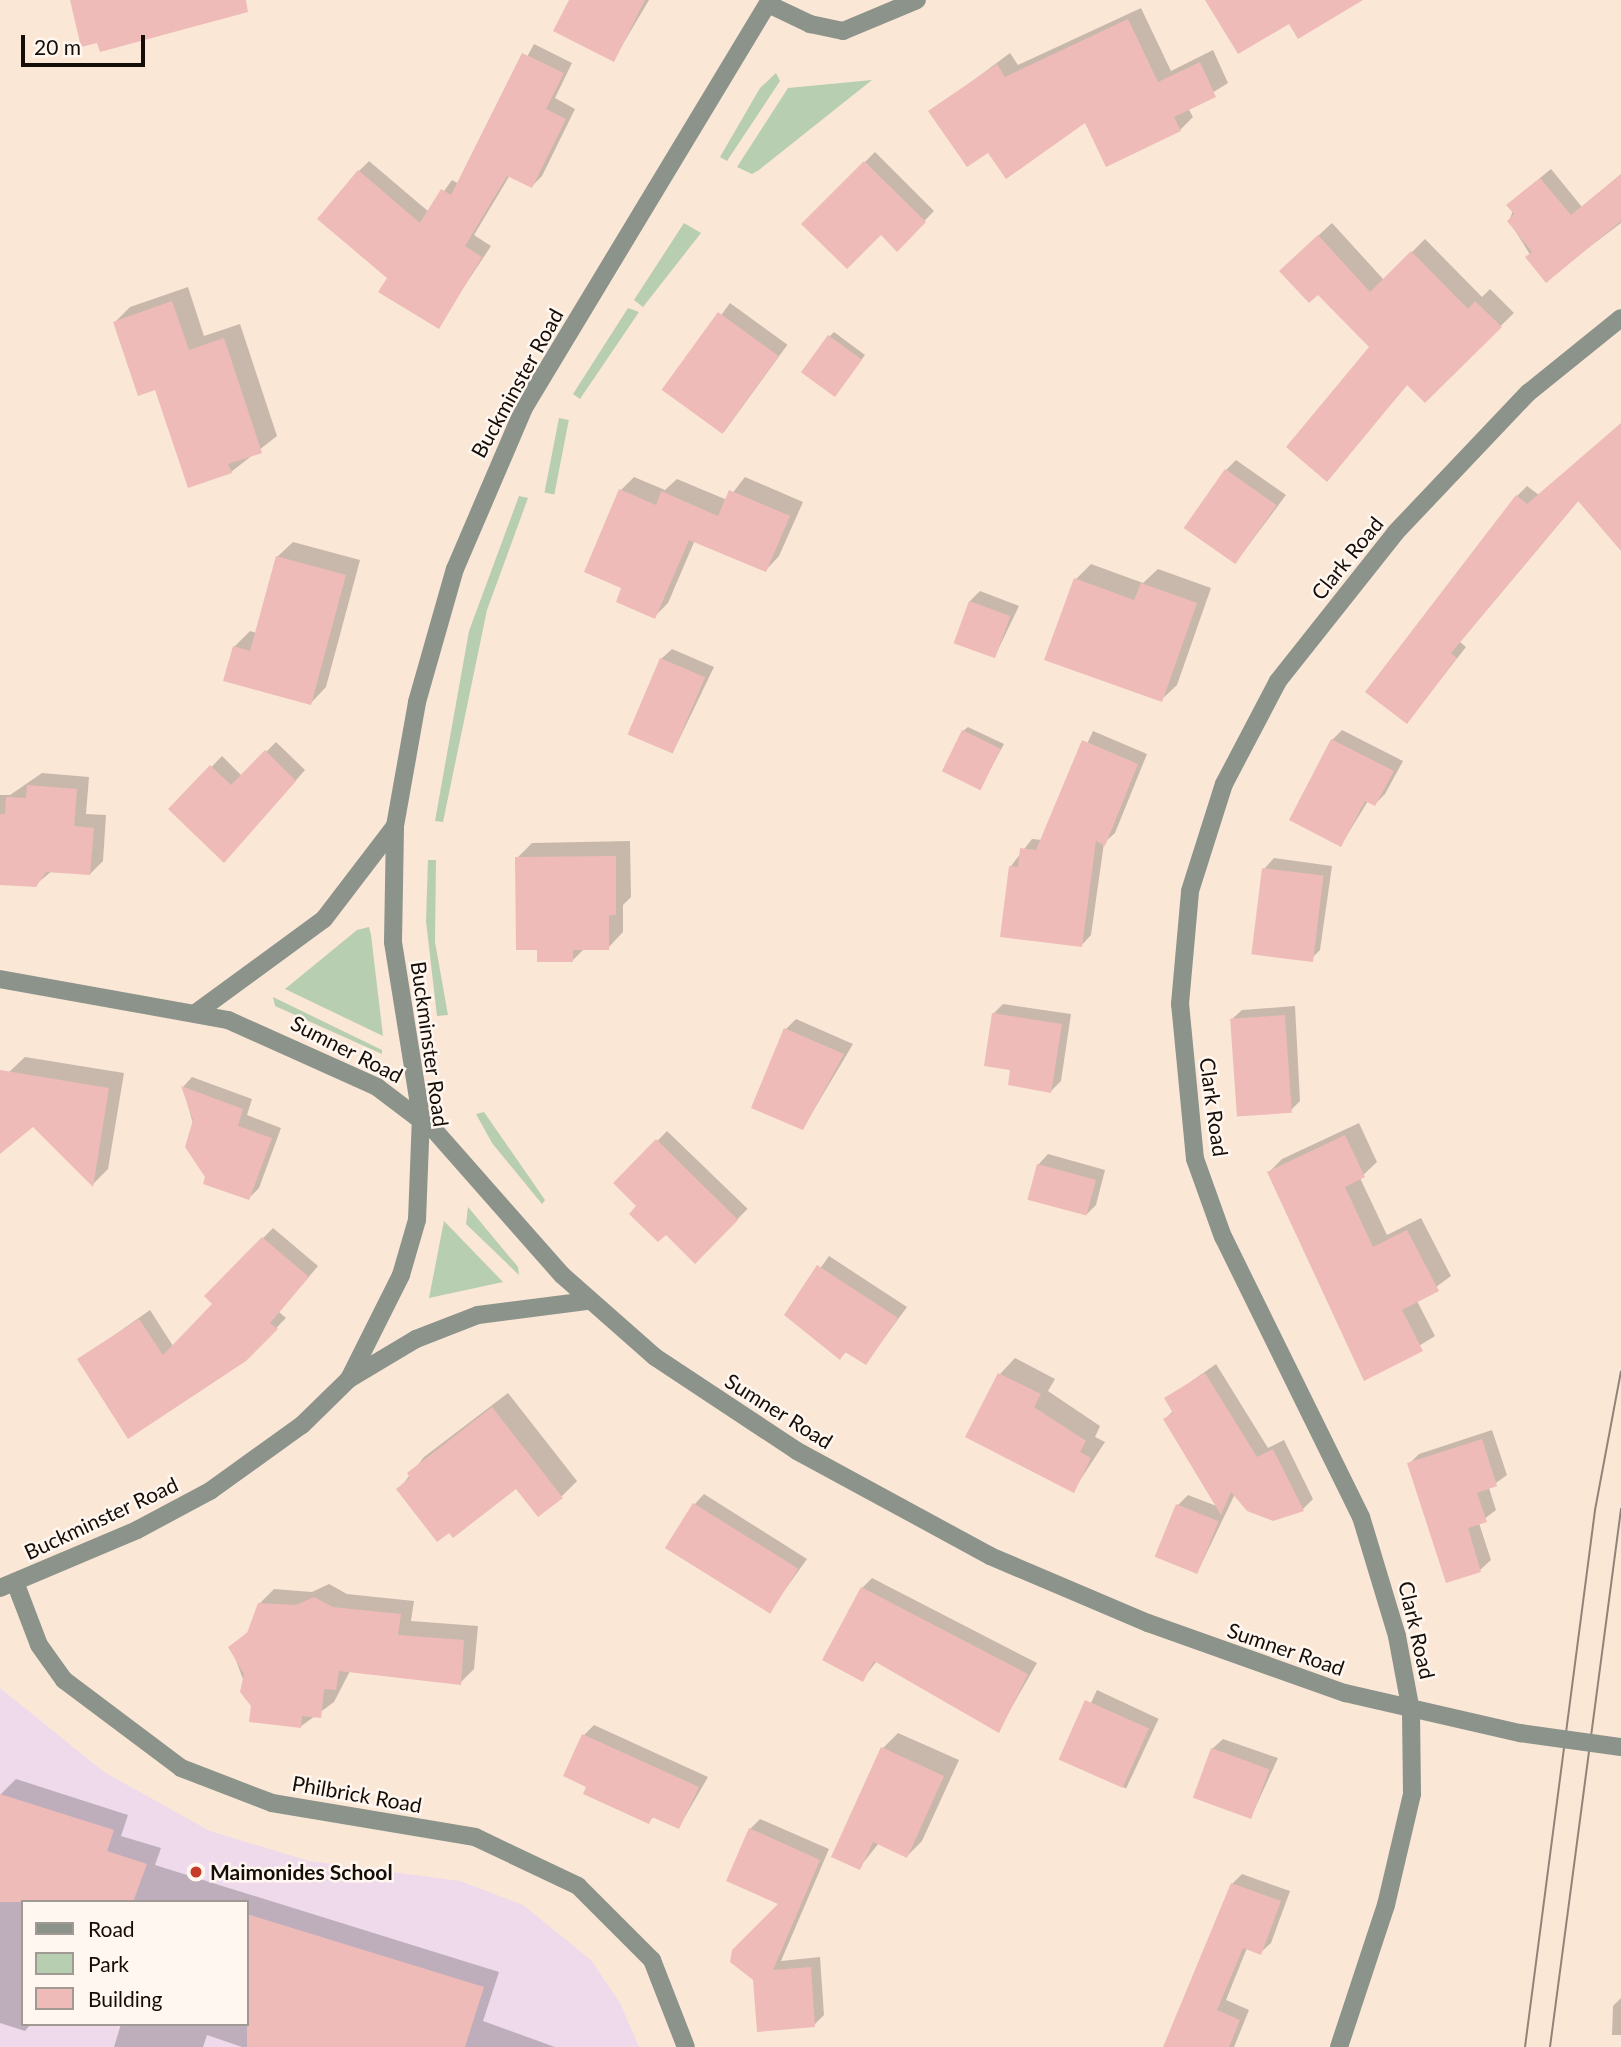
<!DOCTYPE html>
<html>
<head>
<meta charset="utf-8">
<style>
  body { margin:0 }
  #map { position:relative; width:1621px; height:2047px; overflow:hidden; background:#fbe7d6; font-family:Lato,sans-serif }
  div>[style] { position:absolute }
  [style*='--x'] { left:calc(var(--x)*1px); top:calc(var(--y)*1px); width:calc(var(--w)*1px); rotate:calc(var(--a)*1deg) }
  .education>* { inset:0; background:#eedaea }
  .green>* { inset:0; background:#b8ceb0; transform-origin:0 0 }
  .shadow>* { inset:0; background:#0003; transform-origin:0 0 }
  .building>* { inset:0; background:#efbbb8; transform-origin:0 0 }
  .minor>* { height:18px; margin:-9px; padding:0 9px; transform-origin:9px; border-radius:9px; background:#8b938b }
  .tram>* { height:2px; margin:-1px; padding:0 1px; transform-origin:1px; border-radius:1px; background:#918377 }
  .minor-bridge>* { height:18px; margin:-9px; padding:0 9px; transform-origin:9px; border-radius:9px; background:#8b938b }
  .dots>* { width:19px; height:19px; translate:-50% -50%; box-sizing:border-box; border:4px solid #fff7f0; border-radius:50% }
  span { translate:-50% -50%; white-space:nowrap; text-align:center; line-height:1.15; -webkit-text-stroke:5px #fff7f0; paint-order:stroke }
  .street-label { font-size:21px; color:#140d08 }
  .poi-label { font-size:21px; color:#140d08; font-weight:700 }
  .left { translate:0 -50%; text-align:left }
  .legend { position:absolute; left:21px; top:1900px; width:228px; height:126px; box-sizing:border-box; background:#fff7f0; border:2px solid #a19993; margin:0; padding:9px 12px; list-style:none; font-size:21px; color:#140d08 }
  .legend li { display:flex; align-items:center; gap:14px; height:35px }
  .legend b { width:35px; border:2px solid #a19993 }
  .scale { position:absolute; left:21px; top:35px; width:124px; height:32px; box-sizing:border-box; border:4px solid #140d08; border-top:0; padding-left:9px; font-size:21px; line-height:24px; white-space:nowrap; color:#140d08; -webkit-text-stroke:5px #fff7f0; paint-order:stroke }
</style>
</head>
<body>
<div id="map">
  <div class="education">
    <div style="clip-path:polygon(evenodd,0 1688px,104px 1772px,210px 1831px,309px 1861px,460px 1881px,523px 1905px,591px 1960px,620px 2003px,639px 2047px,0 2047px,0 1688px,23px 1902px,247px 1902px,247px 2024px,23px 2024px,23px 1902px)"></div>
  </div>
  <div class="green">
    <div style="clip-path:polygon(776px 73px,780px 81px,727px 161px,720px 157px,760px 88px)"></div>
    <div style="clip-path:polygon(872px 80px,759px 170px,752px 174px,737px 167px,788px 88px)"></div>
    <div style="clip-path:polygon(684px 223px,701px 233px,643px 307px,634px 300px)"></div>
    <div style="clip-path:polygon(628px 308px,639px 312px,580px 399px,573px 394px)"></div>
    <div style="left:559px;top:418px;width:10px;height:76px;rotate:11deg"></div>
    <div style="clip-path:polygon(519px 496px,528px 498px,487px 610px,443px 822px,435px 821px,469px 631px)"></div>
    <div style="clip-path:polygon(428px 860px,436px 860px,435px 942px,448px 1015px,437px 1016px,426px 921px)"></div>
    <div style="clip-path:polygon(369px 927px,371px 935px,383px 1036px,285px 989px,357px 930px)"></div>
    <div style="clip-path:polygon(273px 997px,382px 1050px,382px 1054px,275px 1006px)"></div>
    <div style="clip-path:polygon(484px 1112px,545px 1200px,542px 1204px,492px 1143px,476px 1114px)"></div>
    <div style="clip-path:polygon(468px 1207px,518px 1267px,519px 1275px,466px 1224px)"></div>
    <div style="clip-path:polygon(444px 1221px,503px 1282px,429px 1298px)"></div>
  </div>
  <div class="shadow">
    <div style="clip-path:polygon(571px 0,649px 0,614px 59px)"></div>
    <div style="clip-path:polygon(1141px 8px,1171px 71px,1213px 50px,1228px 83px,1188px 108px,1193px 117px,1180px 130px,1086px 120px,989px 150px,931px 112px,1010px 53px,1018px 65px)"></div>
    <div style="clip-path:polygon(534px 44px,572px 63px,555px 98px,575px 109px,542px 176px,532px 186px,510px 175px,474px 235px,491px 246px,438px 326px,389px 277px,359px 171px,369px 161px,429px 212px,452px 180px,459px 184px)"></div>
    <div style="clip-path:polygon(875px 152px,934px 211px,897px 249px,881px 233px,803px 224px)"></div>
    <div style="clip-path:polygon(1551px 169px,1582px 207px,1621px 174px,1621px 223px,1546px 280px,1509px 221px,1519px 195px)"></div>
    <div style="clip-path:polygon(1332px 223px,1384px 280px,1425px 239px,1482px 297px,1490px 289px,1514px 313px,1425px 400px,1408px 384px,1327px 479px,1372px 347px,1318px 292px,1295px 257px)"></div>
    <div style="clip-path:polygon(188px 287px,204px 336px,240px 324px,277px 436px,231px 472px,156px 388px,115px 322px,130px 307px)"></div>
    <div style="left:730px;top:303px;width:71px;height:108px;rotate:36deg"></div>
    <div style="clip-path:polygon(834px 332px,865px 355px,839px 390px,829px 337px)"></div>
    <div style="clip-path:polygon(1621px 424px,1621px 521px,1579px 500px,1460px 642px,1466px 647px,1407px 722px,1367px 691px,1517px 496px,1527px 486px,1539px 495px)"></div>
    <div style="clip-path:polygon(1236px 460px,1286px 495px,1236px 562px,1226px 470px)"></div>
    <div style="clip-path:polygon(634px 477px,665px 490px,677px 479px,727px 500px,745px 477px,803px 502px,779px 556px,766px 570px,695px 540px,668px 603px,655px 616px,623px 587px,621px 490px)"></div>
    <div style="clip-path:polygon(293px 542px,360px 560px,326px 687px,311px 703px,234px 647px,250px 631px,257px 633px,277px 557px)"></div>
    <div style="clip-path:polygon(1091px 564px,1143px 583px,1158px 569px,1211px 588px,1177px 685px,1161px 700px,1076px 579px)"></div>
    <div style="clip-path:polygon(980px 591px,1019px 606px,995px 656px,970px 601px)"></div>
    <div style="clip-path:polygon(672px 649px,714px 667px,673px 752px,661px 659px)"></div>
    <div style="clip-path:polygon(968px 727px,1004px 744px,980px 788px,963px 731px)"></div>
    <div style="clip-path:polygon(1342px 730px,1403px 761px,1385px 794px,1375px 804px,1368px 801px,1341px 845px,1332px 740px)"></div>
    <div style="clip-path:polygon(1093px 731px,1147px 754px,1115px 833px,1104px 843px,1091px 935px,1081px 946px,1011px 866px,1032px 839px,1042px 840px)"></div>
    <div style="clip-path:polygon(276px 742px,305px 770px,234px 851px,171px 809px,222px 756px,242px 776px)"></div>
    <div style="clip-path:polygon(42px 773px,89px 777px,86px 814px,106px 815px,103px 861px,90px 874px,52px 871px,35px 885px,0 883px,0 795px,10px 795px)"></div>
    <div style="clip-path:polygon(630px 841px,631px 897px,623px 905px,623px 932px,608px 948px,585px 948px,573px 960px,539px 948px,517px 858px,532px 843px)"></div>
    <div style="clip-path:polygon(1274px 858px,1332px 866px,1320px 950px,1310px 960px,1264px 869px)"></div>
    <div style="clip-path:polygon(1003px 1004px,1071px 1014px,1061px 1081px,1051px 1091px,1012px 1069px,993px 1014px)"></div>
    <div style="clip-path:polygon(1295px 1006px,1300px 1101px,1290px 1111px,1231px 1020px,1242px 1010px)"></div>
    <div style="clip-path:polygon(796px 1019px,853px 1044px,803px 1128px,786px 1029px)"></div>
    <div style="clip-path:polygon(25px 1057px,124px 1073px,108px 1169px,93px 1184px,33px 1124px,0 1151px,9px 1072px)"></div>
    <div style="clip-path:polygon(192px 1077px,252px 1099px,247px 1115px,281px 1128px,259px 1188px,249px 1198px,207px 1176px,183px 1087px)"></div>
    <div style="clip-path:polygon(1359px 1123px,1377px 1162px,1360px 1178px,1387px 1235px,1421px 1218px,1451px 1276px,1417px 1301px,1435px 1336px,1365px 1379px,1269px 1172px,1282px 1159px)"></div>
    <div style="left:667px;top:1131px;width:112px;height:74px;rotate:44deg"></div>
    <div style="clip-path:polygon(1048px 1154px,1105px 1170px,1096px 1205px,1086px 1215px,1038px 1165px)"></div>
    <div style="clip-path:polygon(273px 1228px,318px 1266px,279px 1312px,286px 1318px,245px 1360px,79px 1360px,150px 1310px,173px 1346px,214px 1304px,206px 1296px)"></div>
    <div style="clip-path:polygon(829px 1256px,907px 1307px,866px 1363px,847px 1351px,840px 1358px,787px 1315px)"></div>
    <div style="clip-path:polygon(1015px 1358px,1055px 1379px,1048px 1391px,1100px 1426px,1095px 1437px,1105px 1442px,1073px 1491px,967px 1436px,1000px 1374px)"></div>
    <div style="clip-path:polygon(1216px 1364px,1268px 1448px,1284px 1440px,1313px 1499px,1303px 1509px,1235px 1494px,1198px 1571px,1178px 1505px,1188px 1495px,1219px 1507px,1165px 1419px,1173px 1411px,1166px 1399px)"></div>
    <div style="clip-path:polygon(508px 1393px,577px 1481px,562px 1496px,516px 1487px,399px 1489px,424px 1457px)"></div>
    <div style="clip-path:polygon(1492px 1430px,1507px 1475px,1489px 1488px,1496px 1510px,1479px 1523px,1491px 1560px,1480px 1570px,1409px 1464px,1419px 1454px)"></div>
    <div style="clip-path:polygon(704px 1494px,807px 1559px,769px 1612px,694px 1505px)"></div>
    <div style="clip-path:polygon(872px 1578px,1037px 1663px,998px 1731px,877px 1661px,862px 1680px,862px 1588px)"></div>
    <div style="clip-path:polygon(329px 1584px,347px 1594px,414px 1601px,411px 1621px,478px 1626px,474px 1669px,460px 1683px,350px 1671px,334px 1702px,300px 1727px,253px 1706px,231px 1647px,251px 1629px,259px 1604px,274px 1589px,312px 1592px)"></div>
    <div style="left:1097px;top:1690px;width:68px;height:77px;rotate:25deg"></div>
    <div style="clip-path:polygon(594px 1725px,708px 1777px,679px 1827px,654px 1816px,649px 1822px,589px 1786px,584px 1735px)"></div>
    <div style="clip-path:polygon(898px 1733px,959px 1760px,922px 1841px,907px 1856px,879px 1843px,859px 1868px,883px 1748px)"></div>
    <div style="clip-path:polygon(1223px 1739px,1278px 1758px,1251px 1817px,1212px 1749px)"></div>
    <div style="clip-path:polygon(16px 1779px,128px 1815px,121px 1836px,161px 1848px,155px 1865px,499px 1972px,483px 2021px,555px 2047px,242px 2047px,207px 2035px,203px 2047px,114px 2047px,121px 2024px,247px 2024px,247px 1902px,23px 1902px,23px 2024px,31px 2024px,25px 2031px,0 2023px,0 1795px)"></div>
    <div style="clip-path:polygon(760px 1819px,829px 1849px,781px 1961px,820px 1957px,824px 2015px,814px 2025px,759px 2030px,781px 1904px,750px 1829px)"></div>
    <div style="clip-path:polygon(1242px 1874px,1290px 1891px,1271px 1943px,1260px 1953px,1247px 1948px,1226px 2000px,1249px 2010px,1234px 2047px,1165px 2047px,1232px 1884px)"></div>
    <div style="clip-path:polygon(1621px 1998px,1621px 2035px,1612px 2035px,1613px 2006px)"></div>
  </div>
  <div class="building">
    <div style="clip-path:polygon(70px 0,246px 0,248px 12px,100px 52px,97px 43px,81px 47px)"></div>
    <div style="clip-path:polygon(569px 0,645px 0,614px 62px,553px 31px)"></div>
    <div style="clip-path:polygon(1205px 0,1363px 0,1298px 39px,1289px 24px,1238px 54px)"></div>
    <div style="clip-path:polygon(1128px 19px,1158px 82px,1200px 62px,1216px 97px,1174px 117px,1181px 131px,1106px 167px,1085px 123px,1006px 179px,988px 153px,967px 167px,928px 111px,997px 64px,1005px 77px)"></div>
    <div style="clip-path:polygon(522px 53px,564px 73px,546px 109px,566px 119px,532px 188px,507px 176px,465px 246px,482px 257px,439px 329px,378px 292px,387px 278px,317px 219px,358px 170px,420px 223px,441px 189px,451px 195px)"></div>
    <div style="clip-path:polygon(864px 161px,926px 222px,897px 252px,881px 235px,847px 269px,801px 224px)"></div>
    <div style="clip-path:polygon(1621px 174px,1621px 221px,1546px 283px,1525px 257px,1532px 252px,1507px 221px,1514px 214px,1506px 205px,1540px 178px,1571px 215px)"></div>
    <div style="clip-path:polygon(1318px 235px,1370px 292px,1411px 251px,1468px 309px,1475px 301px,1502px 327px,1425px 403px,1407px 385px,1327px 482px,1286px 447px,1369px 347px,1318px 295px,1309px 303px,1279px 271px)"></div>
    <div style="clip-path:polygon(172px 301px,189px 350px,224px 338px,262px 453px,228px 464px,232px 473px,188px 488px,155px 390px,138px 396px,113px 322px)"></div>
    <div style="left:718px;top:312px;width:75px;height:96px;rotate:36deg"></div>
    <div style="left:828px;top:335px;width:42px;height:46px;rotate:36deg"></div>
    <div style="clip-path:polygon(1621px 423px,1621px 551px,1578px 501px,1451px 653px,1457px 658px,1407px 724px,1365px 692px,1516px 495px,1527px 504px)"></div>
    <div style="left:1225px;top:469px;width:63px;height:72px;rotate:35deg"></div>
    <div style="clip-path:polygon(619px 489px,656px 505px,661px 491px,718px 516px,729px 490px,790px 516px,766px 572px,689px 540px,655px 619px,616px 602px,621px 588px,584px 572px)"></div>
    <div style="clip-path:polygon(276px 556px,346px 575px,311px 705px,223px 681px,233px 646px,250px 651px)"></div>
    <div style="clip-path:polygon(1074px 578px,1134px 600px,1141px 583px,1197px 603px,1162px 702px,1044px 660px)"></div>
    <div style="left:969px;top:601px;width:44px;height:45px;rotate:20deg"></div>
    <div style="left:660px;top:658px;width:49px;height:83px;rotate:23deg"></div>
    <div style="left:962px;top:730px;width:43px;height:46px;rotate:26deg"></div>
    <div style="clip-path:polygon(1331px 739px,1394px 771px,1375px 806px,1365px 801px,1341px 847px,1289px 820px)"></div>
    <div style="clip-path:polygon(1082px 740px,1138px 764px,1105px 846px,1096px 841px,1082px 947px,1000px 937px,1009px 866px,1018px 867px,1020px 848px,1036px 850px)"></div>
    <div style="clip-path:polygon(265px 750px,296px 781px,224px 863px,168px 809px,210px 765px,231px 785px)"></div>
    <div style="clip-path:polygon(27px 785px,77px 789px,74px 826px,94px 828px,90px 875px,46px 872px,36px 887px,0 885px,0 814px,5px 814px,6px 797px,26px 798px)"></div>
    <div style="clip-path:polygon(616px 856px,616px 915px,609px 915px,609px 950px,573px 950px,573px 962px,537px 962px,537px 950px,516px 950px,515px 857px)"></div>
    <div style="left:1262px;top:868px;width:62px;height:87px;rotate:7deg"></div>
    <div style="clip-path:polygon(992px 1013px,1062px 1024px,1051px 1093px,1008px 1085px,1010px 1070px,984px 1066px)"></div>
    <div style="left:1285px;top:1015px;width:98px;height:55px;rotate:86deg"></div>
    <div style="clip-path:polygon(784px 1028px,844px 1054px,803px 1130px,751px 1108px)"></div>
    <div style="clip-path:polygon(0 1070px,109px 1088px,93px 1187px,33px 1127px,0 1154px)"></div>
    <div style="clip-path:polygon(181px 1086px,243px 1109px,238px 1126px,272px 1138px,249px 1200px,203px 1184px,205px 1177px,185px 1147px,193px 1120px)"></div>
    <div style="clip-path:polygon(1345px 1135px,1365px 1177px,1345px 1187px,1373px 1247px,1407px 1230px,1439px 1291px,1402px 1310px,1423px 1351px,1364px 1381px,1267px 1172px)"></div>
    <div style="clip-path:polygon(656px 1139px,738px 1220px,695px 1264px,666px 1235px,658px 1242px,629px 1214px,636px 1206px,613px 1183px)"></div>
    <div style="left:1037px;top:1164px;width:61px;height:37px;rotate:15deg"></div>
    <div style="clip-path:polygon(262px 1237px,309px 1277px,270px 1323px,278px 1329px,246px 1361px,128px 1439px,77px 1359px,139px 1319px,163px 1355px,212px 1304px,204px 1296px)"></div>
    <div style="clip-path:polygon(817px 1265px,898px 1318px,866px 1365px,845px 1352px,840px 1360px,784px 1315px)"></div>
    <div style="clip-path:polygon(998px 1373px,1041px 1394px,1034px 1407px,1086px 1441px,1080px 1452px,1091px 1458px,1074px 1493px,965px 1437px)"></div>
    <div style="clip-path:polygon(1205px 1373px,1257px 1457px,1273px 1449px,1304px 1511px,1273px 1521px,1247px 1511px,1231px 1492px,1221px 1515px,1163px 1419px,1173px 1413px,1164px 1398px)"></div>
    <div style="clip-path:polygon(492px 1407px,563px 1498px,538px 1517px,516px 1489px,453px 1538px,449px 1533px,437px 1542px,396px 1489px,410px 1478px,407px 1473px)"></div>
    <div style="clip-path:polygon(1482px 1439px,1497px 1486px,1477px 1493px,1487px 1522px,1468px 1528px,1481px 1572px,1446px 1583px,1407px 1463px)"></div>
    <div style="left:693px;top:1503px;width:124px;height:53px;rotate:32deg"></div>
    <div style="left:1176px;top:1504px;width:46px;height:57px;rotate:22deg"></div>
    <div style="clip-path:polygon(861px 1587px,1028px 1674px,999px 1733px,874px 1661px,863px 1682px,822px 1660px)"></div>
    <div style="clip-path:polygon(314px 1597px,333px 1607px,401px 1614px,398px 1635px,464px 1640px,461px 1685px,339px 1671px,336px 1690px,324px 1689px,321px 1718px,302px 1716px,301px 1728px,249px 1722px,251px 1706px,240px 1692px,244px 1674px,228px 1647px,247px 1633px,258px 1603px,296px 1605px)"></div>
    <div style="left:1085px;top:1700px;width:70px;height:65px;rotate:24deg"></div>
    <div style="clip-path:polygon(582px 1734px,699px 1787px,679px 1829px,652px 1817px,649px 1824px,583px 1794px,586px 1787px,563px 1776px)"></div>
    <div style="clip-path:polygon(881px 1747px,944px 1776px,907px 1858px,873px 1842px,860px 1870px,831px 1857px)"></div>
    <div style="left:1211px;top:1748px;width:62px;height:53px;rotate:20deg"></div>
    <div style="clip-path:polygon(0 1794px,114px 1830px,107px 1851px,147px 1864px,133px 1902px,0 1902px)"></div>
    <div style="clip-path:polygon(749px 1828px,820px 1860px,773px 1970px,811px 1967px,815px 2027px,757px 2032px,753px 1980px,730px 1962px,732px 1950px,778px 1904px,726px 1881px)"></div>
    <div style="clip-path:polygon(1231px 1883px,1281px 1901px,1261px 1955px,1243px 1948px,1217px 2010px,1240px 2020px,1229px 2047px,1163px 2047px)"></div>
    <div style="clip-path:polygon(247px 1914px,484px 1987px,465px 2047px,247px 2047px)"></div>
  </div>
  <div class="minor">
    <div style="--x:768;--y:4;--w:47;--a:25.5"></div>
    <div style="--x:810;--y:24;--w:34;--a:12"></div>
    <div style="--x:843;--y:31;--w:80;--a:-22.7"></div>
    <div style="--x:0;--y:979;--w:232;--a:10.2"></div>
    <div style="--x:228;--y:1020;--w:163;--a:24.2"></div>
    <div style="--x:377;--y:1087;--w:73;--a:37.2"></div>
    <div style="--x:435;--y:1131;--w:192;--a:48.6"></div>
    <div style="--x:562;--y:1275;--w:124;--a:41.4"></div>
    <div style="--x:655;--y:1357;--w:170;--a:33.5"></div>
    <div style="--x:797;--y:1451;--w:220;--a:28.5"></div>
    <div style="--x:990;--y:1556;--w:172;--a:23"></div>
    <div style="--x:1148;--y:1623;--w:209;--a:19.6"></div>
    <div style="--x:1345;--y:1693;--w:180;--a:12.9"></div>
    <div style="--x:197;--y:1012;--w:157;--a:-36.2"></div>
    <div style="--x:324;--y:919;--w:117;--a:-52.6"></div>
    <div style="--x:349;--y:1379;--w:116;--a:-63.4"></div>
    <div style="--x:401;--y:1275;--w:57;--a:-73.8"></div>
    <div style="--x:417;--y:1220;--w:103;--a:-87.8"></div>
    <div style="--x:421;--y:1117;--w:177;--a:-99.1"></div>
    <div style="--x:393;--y:942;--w:116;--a:-89"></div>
    <div style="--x:395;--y:826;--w:126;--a:-79.9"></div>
    <div style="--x:417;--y:702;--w:138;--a:-74.1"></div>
    <div style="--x:455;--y:569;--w:177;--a:-66.8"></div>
    <div style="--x:525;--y:406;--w:474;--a:-58.9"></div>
    <div style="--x:15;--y:1582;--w:67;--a:69.1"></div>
    <div style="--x:39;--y:1645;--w:43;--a:54.5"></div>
    <div style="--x:64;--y:1680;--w:146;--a:36.9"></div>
    <div style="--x:181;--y:1768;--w:97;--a:21"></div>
    <div style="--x:272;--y:1803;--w:206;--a:9.5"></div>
    <div style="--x:475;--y:1837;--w:114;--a:25.4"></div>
    <div style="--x:578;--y:1886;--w:105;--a:45"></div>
    <div style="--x:652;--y:1960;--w:93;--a:68.7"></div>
    <div style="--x:0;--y:1588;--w:149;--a:-22.9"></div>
    <div style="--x:137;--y:1530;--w:83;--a:-28.1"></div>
    <div style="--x:210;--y:1491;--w:113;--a:-35.7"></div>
    <div style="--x:302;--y:1425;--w:66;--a:-44.4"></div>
    <div style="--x:349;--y:1379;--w:78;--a:-30.8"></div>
    <div style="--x:416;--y:1339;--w:66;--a:-21.2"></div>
    <div style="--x:478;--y:1315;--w:111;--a:-7.3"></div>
    <div style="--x:1339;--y:2047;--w:150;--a:-71.7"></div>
    <div style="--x:1386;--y:1905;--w:114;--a:-76.8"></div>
    <div style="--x:1412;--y:1794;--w:83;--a:-90.7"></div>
    <div style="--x:1411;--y:1711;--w:76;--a:-100.6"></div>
    <div style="--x:1397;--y:1636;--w:124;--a:-106.8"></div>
    <div style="--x:1361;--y:1517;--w:312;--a:-116.2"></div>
    <div style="--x:1223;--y:1237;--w:83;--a:-109.7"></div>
    <div style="--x:1195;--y:1159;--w:156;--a:-95.5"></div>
    <div style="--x:1180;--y:1004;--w:113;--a:-84.9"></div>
    <div style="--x:1190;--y:891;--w:112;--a:-72.4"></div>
    <div style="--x:1224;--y:784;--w:116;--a:-62.3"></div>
    <div style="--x:1278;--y:681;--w:190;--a:-51.6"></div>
    <div style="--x:1396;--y:532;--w:192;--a:-46.5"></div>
    <div style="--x:1528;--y:393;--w:119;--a:-38.9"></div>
  </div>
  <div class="tram">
    <div style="--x:1525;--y:2047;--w:542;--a:-82.57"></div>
    <div style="--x:1595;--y:1510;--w:141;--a:-79.4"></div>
    <div style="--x:1550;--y:2047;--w:543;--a:-82.48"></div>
  </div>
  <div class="minor-bridge">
    <div style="--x:1520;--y:1733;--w:102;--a:7.9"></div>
  </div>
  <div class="dots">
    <div style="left:196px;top:1872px;background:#c73b29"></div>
  </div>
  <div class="street-label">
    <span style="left:517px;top:383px;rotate:-61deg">Buckminster Road</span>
    <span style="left:1347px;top:558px;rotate:-51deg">Clark Road</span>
    <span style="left:430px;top:1044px;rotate:82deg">Buckminster Road</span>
    <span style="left:347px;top:1049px;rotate:27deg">Sumner Road</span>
    <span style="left:1214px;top:1107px;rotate:82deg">Clark Road</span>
    <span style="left:779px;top:1411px;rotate:32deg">Sumner Road</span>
    <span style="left:101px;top:1518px;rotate:-25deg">Buckminster Road</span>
    <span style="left:1417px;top:1630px;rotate:77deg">Clark Road</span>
    <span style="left:1286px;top:1649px;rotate:19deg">Sumner Road</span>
    <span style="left:357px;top:1794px;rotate:10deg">Philbrick Road</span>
  </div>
  <div class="poi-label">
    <span class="left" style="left:210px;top:1872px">Maimonides School</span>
  </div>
  <ul class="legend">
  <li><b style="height:9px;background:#8b938b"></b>Road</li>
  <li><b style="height:19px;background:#b8ceb0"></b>Park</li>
  <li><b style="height:19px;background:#efbbb8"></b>Building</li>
  </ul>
  <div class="scale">20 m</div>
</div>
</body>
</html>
